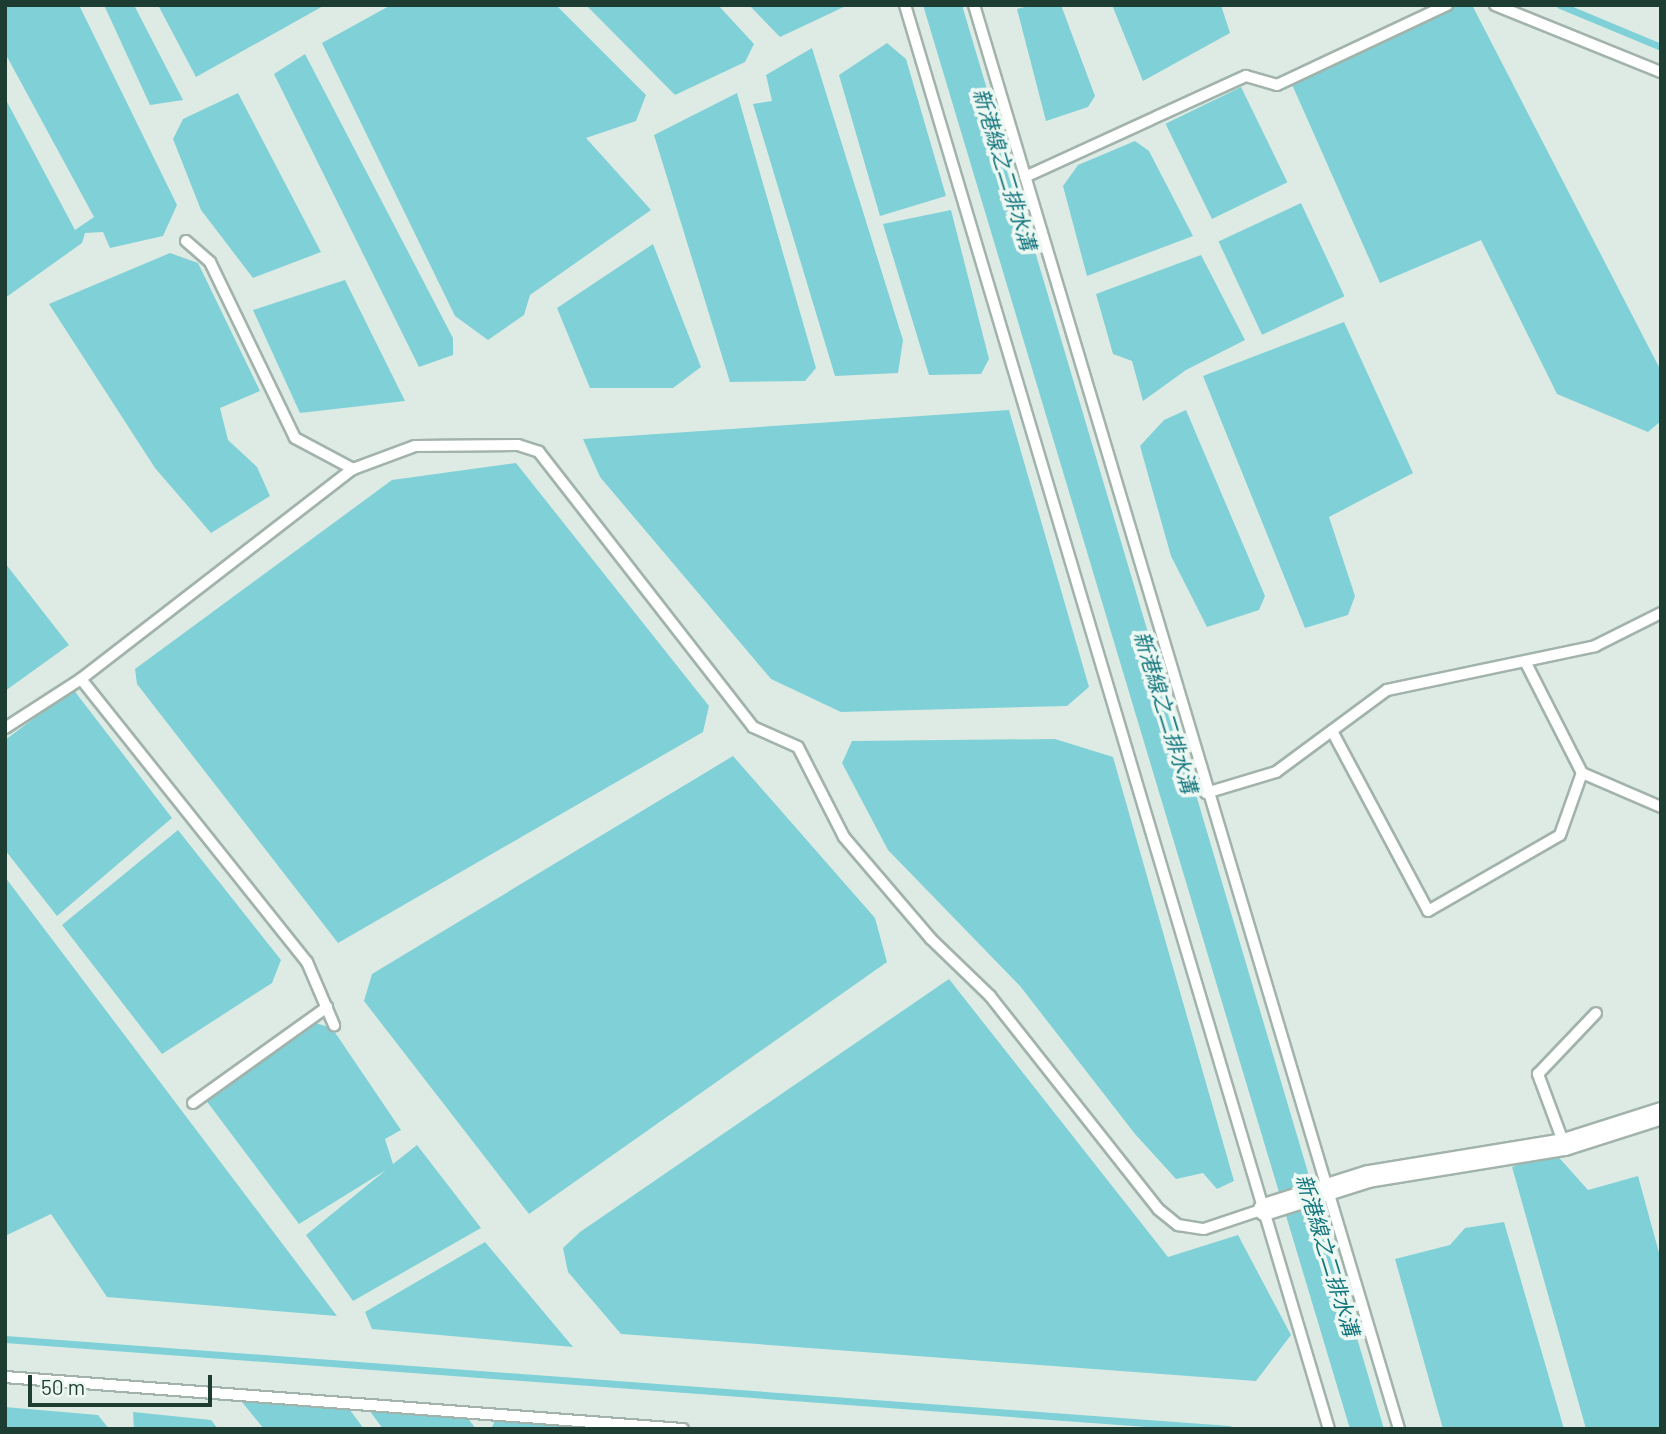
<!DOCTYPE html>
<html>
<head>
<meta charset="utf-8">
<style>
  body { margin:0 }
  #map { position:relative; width:1666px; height:1434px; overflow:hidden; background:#deebe4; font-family:Barlow,"Noto Sans TC",sans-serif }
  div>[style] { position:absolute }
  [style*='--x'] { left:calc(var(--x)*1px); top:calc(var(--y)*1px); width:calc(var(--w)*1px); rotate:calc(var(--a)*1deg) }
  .water>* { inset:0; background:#7fd1d7; transform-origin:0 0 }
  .stream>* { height:7px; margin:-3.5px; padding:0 3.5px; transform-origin:3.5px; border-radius:3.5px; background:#7fd1d7 }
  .roads { filter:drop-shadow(2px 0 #a1b3ab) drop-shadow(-2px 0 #a1b3ab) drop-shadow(0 2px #a1b3ab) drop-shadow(0 -2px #a1b3ab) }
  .service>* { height:10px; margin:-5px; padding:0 5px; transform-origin:5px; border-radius:5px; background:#fff }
  .minor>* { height:21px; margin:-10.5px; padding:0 10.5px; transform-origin:10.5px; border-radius:10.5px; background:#fff }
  span { translate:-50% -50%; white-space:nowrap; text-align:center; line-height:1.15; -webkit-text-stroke:7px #eef8f2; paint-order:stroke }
  .water-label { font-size:21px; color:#12757e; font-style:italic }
  .frame { position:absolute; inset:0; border:7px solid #1e3d32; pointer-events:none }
  .scale { position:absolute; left:28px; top:1375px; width:184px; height:32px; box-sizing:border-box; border:4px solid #1e3d32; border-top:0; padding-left:9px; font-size:21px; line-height:24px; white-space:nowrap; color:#1e3d32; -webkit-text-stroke:5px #eef8f2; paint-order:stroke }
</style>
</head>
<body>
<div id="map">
  <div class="water">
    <div style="clip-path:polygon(5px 5px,79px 5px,177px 205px,163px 236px,110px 248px,103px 232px,85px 233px,82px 243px,5px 298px,5px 98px,75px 230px,94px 217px,5px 53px)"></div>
    <div style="clip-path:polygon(104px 5px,134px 5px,183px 100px,150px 105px)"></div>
    <div style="clip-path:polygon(158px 5px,325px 5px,196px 77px)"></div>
    <div style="clip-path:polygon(391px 5px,556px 5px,646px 95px,636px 121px,586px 138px,651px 210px,530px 295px,524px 315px,488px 340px,455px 316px,322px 43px)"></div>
    <div style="clip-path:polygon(586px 5px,718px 5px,754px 44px,745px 62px,675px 95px)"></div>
    <div style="clip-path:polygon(749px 5px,848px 5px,780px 37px)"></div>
    <div style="clip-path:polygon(923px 5px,962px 5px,1384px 1429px,1350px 1429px)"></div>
    <div style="clip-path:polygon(1032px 5px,1061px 5px,1095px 96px,1088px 107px,1046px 121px,1017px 9px)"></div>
    <div style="clip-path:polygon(1112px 5px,1221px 5px,1230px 33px,1143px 81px)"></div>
    <div style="clip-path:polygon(1446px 5px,1472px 5px,1661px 371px,1661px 421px,1648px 432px,1557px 394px,1481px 240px,1380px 283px,1290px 80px)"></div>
    <div style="clip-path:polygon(887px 43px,906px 59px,946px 196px,880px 216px,839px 75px)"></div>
    <div style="clip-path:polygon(812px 48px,903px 340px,898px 373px,835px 376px,753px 104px,772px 101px,766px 75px)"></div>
    <div style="clip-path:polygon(305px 54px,453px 338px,453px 355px,419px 367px,274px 74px)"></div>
    <div style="left:1241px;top:87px;width:106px;height:84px;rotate:64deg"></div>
    <div style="clip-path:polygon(238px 93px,321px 252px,253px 278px,201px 210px,173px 139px,183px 119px)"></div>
    <div style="clip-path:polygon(737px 93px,816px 368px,805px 381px,730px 382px,654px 135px)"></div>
    <div style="clip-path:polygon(1135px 141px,1149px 151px,1193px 236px,1087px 276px,1063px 186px,1078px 165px)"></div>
    <div style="left:1301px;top:203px;width:103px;height:91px;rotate:65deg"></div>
    <div style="clip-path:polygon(951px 210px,989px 359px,981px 374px,929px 375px,883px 224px)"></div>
    <div style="clip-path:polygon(653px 244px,701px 367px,673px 388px,590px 388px,557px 308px)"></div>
    <div style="clip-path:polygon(170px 253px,198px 263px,260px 391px,220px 408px,228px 440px,257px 467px,270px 496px,211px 533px,155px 468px,49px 304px)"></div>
    <div style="clip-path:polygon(1201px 255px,1245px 340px,1186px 370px,1143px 401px,1132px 361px,1113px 354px,1096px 294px)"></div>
    <div style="clip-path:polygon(345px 280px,405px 401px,300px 413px,253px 310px)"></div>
    <div style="clip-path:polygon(1344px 322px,1413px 473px,1329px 517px,1355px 596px,1348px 615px,1305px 628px,1203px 376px)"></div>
    <div style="clip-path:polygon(1009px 410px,1089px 687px,1067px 706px,841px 712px,771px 679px,600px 477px,583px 439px)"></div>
    <div style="clip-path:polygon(1186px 410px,1265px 596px,1259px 610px,1207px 627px,1171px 556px,1140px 446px,1164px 420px)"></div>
    <div style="clip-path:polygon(516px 463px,709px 706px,703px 732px,338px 943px,137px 684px,135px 669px,392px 480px)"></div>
    <div style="clip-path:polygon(5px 563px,69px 645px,5px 691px)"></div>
    <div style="clip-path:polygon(73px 689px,172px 818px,57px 916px,5px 850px,5px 740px)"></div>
    <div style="clip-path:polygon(1055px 739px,1113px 757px,1234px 1181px,1217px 1189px,1203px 1173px,1176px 1179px,1135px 1134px,1020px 986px,888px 850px,842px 763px,852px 741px)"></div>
    <div style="clip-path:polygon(733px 756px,875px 918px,887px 962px,529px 1214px,364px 1001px,372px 974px)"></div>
    <div style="clip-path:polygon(178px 830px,281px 960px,272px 983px,162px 1054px,62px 925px)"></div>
    <div style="clip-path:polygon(5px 877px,337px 1316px,107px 1297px,51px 1214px,5px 1236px)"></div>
    <div style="clip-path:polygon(949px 979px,1168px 1257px,1238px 1235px,1291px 1335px,1256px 1381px,621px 1334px,568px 1272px,563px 1248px,580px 1232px)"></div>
    <div style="clip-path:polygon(309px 1021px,332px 1028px,401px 1130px,385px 1139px,393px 1164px,417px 1145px,481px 1228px,353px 1301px,306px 1235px,386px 1170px,299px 1224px,205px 1099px)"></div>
    <div style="clip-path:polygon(1554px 1152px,1588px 1190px,1638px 1176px,1661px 1260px,1661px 1429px,1586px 1429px,1512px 1167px)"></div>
    <div style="clip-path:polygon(1504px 1222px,1564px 1429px,1443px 1429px,1395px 1259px,1450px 1245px,1465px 1228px)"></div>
    <div style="clip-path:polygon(485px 1242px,573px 1347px,372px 1329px,365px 1312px)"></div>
    <div style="clip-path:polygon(237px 1396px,350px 1410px,364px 1429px,264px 1429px)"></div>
    <div style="clip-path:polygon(5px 1407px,98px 1415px,109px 1429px,5px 1429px)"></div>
    <div style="clip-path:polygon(369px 1410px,466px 1416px,476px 1429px,383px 1429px)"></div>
    <div style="clip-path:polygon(133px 1412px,211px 1420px,218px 1429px,134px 1429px)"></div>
    <div style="clip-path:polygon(498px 1415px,608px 1429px,491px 1429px)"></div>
  </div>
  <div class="stream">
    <div style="--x:1560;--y:5;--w:109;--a:22.6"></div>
    <div style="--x:5;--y:1339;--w:1227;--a:4.21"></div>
  </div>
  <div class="roads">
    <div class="service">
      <div style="--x:905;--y:5;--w:1486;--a:73.42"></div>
      <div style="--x:974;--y:5;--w:1486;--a:73.38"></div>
      <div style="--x:1495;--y:5;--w:179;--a:22"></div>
      <div style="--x:1025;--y:177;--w:243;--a:-24.6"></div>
      <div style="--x:1246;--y:76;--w:32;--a:16"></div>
      <div style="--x:1277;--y:85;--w:188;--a:-25.2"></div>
      <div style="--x:186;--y:241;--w:32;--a:41"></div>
      <div style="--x:210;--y:262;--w:195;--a:64.2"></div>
      <div style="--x:295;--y:438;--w:66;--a:28.1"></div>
      <div style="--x:81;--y:679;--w:362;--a:51.4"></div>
      <div style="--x:307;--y:962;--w:69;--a:66.8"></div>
      <div style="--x:5;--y:728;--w:90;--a:-32.8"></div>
      <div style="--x:81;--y:679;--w:344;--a:-37.7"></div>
      <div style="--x:353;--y:469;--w:66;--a:-20.4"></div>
      <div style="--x:415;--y:446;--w:103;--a:-0.6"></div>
      <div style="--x:518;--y:445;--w:22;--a:18"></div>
      <div style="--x:539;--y:452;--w:348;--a:52.1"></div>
      <div style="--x:753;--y:727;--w:49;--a:24"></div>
      <div style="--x:798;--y:747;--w:101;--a:62.9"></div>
      <div style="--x:844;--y:837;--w:134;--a:49.5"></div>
      <div style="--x:931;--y:939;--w:82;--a:44"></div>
      <div style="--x:990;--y:996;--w:271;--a:51.7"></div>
      <div style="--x:1158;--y:1209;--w:26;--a:39"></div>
      <div style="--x:1178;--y:1225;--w:26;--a:9"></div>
      <div style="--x:1204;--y:1229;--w:63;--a:-18.4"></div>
      <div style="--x:1332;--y:731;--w:204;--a:61.9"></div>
      <div style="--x:1428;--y:911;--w:152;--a:-29.9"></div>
      <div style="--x:1560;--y:835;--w:66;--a:-70.5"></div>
      <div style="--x:1582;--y:773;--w:121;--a:-117"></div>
      <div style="--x:1582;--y:773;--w:86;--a:23.3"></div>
      <div style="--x:1206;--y:793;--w:73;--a:-16.7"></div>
      <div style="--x:1276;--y:772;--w:138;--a:-36.5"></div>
      <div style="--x:1387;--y:690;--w:213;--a:-11.9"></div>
      <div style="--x:1595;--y:646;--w:74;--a:-26.6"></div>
      <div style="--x:193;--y:1103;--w:165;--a:-35.6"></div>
      <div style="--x:1564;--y:1144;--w:75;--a:-110.4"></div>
      <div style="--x:1538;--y:1074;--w:84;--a:-46.4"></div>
      <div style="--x:5;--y:1377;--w:680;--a:4.39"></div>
    </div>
    <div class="minor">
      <div style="--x:1264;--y:1209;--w:109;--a:-17.6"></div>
      <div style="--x:1368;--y:1176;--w:199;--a:-9.3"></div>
      <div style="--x:1564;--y:1144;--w:102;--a:-17.7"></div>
    </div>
  </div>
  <div class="water-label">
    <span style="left:1005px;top:169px;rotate:73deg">新港線之二排水溝</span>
    <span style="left:1166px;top:712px;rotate:73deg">新港線之二排水溝</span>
    <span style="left:1328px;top:1255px;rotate:73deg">新港線之二排水溝</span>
  </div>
  <div class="frame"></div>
  <div class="scale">50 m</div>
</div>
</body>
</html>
